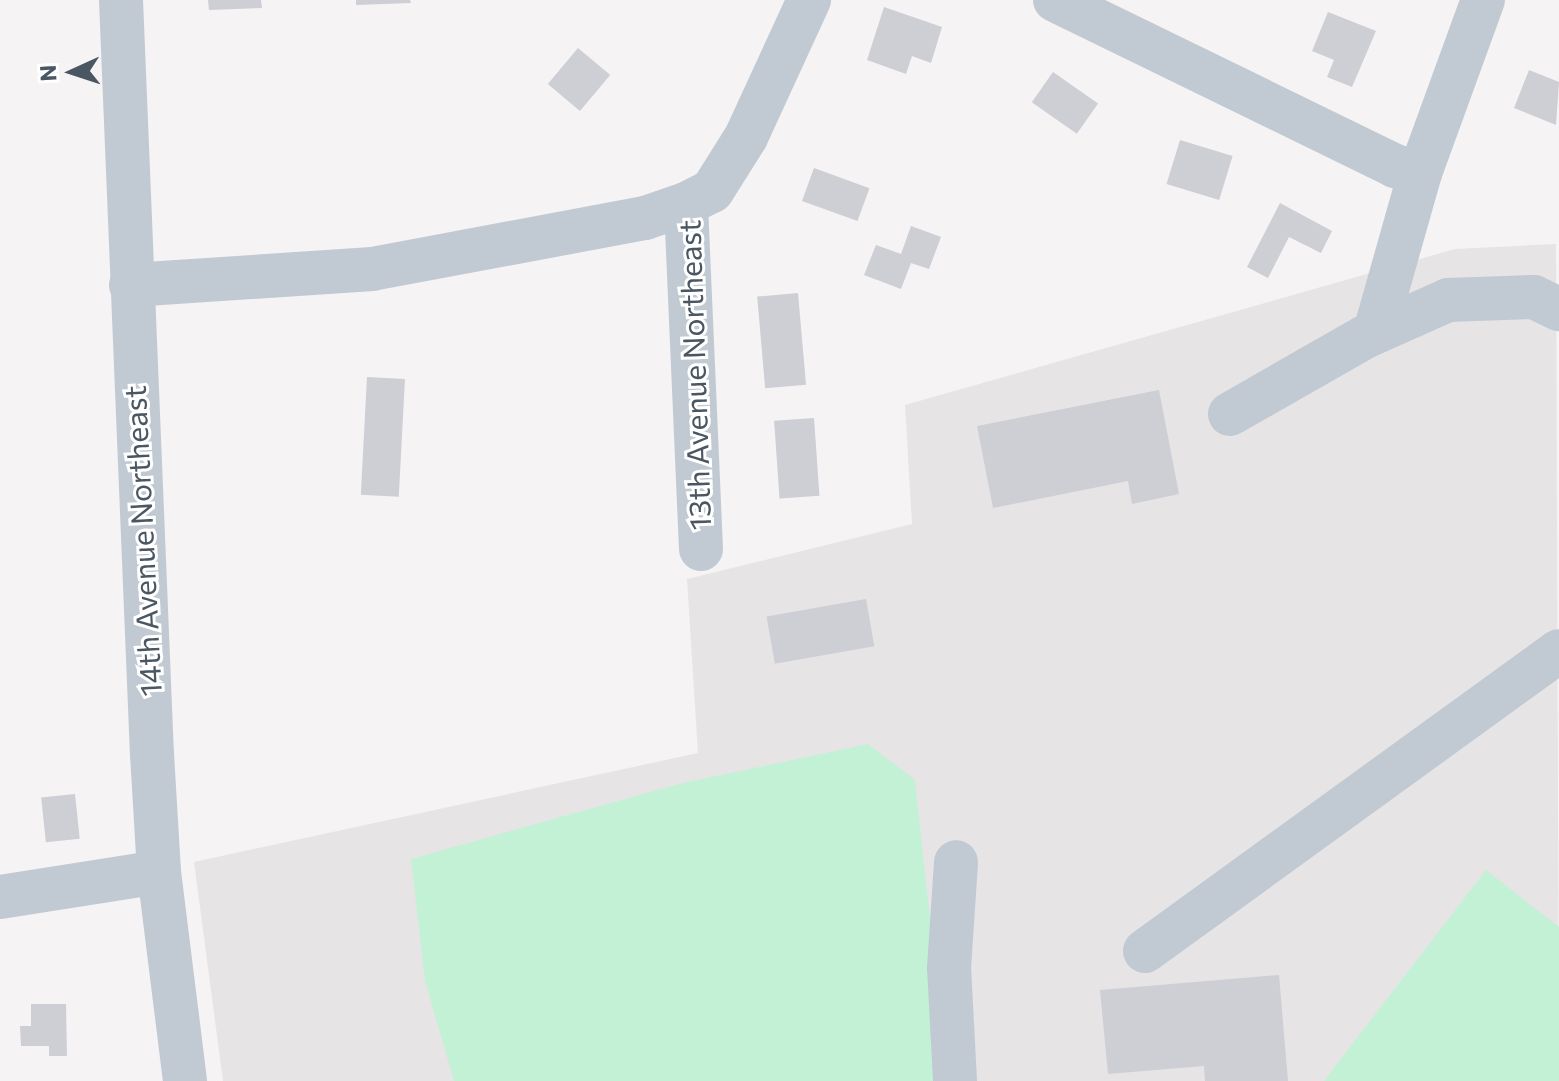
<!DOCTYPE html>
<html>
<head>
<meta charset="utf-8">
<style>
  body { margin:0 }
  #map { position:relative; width:1559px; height:1081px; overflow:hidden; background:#f5f3f3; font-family:Commissioner,sans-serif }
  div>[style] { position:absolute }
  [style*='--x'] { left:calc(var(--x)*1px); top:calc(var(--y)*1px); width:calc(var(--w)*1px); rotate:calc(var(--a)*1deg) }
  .education>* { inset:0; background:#e6e4e5 }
  .green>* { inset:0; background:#c3f1d5 }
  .building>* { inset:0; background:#cdcfd5; transform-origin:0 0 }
  .minor>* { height:44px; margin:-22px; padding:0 22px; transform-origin:22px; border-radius:22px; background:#c1cad2 }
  span { translate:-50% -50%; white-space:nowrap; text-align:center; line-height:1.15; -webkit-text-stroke:6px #fff; paint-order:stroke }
  .street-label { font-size:30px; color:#4a5661 }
  .north { position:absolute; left:32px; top:32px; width:80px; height:80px; -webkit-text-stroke:6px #fff; paint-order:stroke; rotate:267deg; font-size:22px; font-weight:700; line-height:32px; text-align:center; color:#4a5661 }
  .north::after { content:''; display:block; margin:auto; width:28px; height:36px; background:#4a5661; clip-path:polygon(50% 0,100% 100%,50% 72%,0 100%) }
</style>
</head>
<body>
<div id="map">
  <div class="education">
    <div style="clip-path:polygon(1556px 244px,1559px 1081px,223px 1081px,194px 862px,698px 753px,687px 579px,912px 524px,905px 405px,1455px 249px)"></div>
  </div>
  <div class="green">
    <div style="clip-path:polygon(868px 744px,915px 780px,940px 1012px,939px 1081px,454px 1081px,425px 981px,411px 859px,679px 784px)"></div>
    <div style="clip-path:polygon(1486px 870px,1559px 927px,1559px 1081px,1324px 1081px)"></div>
  </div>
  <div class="building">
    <div style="clip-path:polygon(208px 0,261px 0,262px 8px,209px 10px)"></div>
    <div style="clip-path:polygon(356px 0,410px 0,411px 3px,356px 5px)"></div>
    <div style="clip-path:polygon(884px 7px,942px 27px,931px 63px,912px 56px,906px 74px,867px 60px)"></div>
    <div style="clip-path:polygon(1328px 12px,1376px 31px,1352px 87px,1327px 77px,1334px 60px,1312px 51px)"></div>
    <div style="left:578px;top:48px;width:42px;height:47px;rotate:40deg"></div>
    <div style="clip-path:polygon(1529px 70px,1559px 82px,1556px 125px,1514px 108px)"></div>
    <div style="left:1053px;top:72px;width:55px;height:37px;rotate:35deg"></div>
    <div style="left:1180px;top:140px;width:55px;height:46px;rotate:17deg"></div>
    <div style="left:814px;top:168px;width:59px;height:35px;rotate:20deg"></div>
    <div style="clip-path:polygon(1280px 203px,1332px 231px,1321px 253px,1289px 237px,1268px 278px,1247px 267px)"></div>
    <div style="clip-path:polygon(911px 226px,941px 237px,929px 269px,911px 263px,901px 289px,864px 275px,876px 245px,901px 254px)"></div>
    <div style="left:798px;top:293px;width:92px;height:41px;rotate:85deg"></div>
    <div style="left:367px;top:377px;width:38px;height:118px;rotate:3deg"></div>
    <div style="clip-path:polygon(1159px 390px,1179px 494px,1132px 504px,1128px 481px,993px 508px,977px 426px)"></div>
    <div style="left:814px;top:418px;width:78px;height:40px;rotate:86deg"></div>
    <div style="left:866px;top:599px;width:48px;height:101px;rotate:80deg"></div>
    <div style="left:75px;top:794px;width:45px;height:34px;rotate:84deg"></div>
    <div style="clip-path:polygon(1279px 975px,1288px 1081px,1205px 1081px,1204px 1066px,1108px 1074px,1100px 990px)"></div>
    <div style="clip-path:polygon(31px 1004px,66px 1004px,67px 1056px,49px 1056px,49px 1046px,21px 1046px,20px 1026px,31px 1026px)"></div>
  </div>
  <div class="minor">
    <div style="--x:121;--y:0;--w:755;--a:87.65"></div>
    <div style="--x:152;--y:754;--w:118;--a:86.6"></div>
    <div style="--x:159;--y:872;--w:211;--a:82.9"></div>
    <div style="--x:1055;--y:0;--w:378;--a:26"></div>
    <div style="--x:1395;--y:166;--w:26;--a:16"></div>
    <div style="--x:1420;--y:173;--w:184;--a:-70"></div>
    <div style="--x:131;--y:285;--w:242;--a:-3.8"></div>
    <div style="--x:372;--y:269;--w:278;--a:-10.6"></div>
    <div style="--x:645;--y:218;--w:43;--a:-18.9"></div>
    <div style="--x:1375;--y:332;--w:165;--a:-74.2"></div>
    <div style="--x:1230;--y:414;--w:155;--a:-29.7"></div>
    <div style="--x:1365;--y:337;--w:91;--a:-24"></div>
    <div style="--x:1448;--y:300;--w:86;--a:-2"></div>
    <div style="--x:1534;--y:297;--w:28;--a:26"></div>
    <div style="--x:701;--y:549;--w:345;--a:-92.5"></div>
    <div style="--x:686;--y:204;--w:29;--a:-27"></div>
    <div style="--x:712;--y:191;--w:64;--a:-57.8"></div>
    <div style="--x:746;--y:137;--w:151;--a:-65.3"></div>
    <div style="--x:0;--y:897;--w:161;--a:-8.9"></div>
    <div style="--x:1145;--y:951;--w:511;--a:-35.93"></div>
    <div style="--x:955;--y:1081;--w:113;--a:-93"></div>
    <div style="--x:949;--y:968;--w:106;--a:-86.2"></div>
  </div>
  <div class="street-label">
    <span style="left:694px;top:375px;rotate:-92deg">13th Avenue Northeast</span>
    <span style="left:142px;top:541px;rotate:-93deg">14th Avenue Northeast</span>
  </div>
  <div class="north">N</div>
</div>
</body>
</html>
